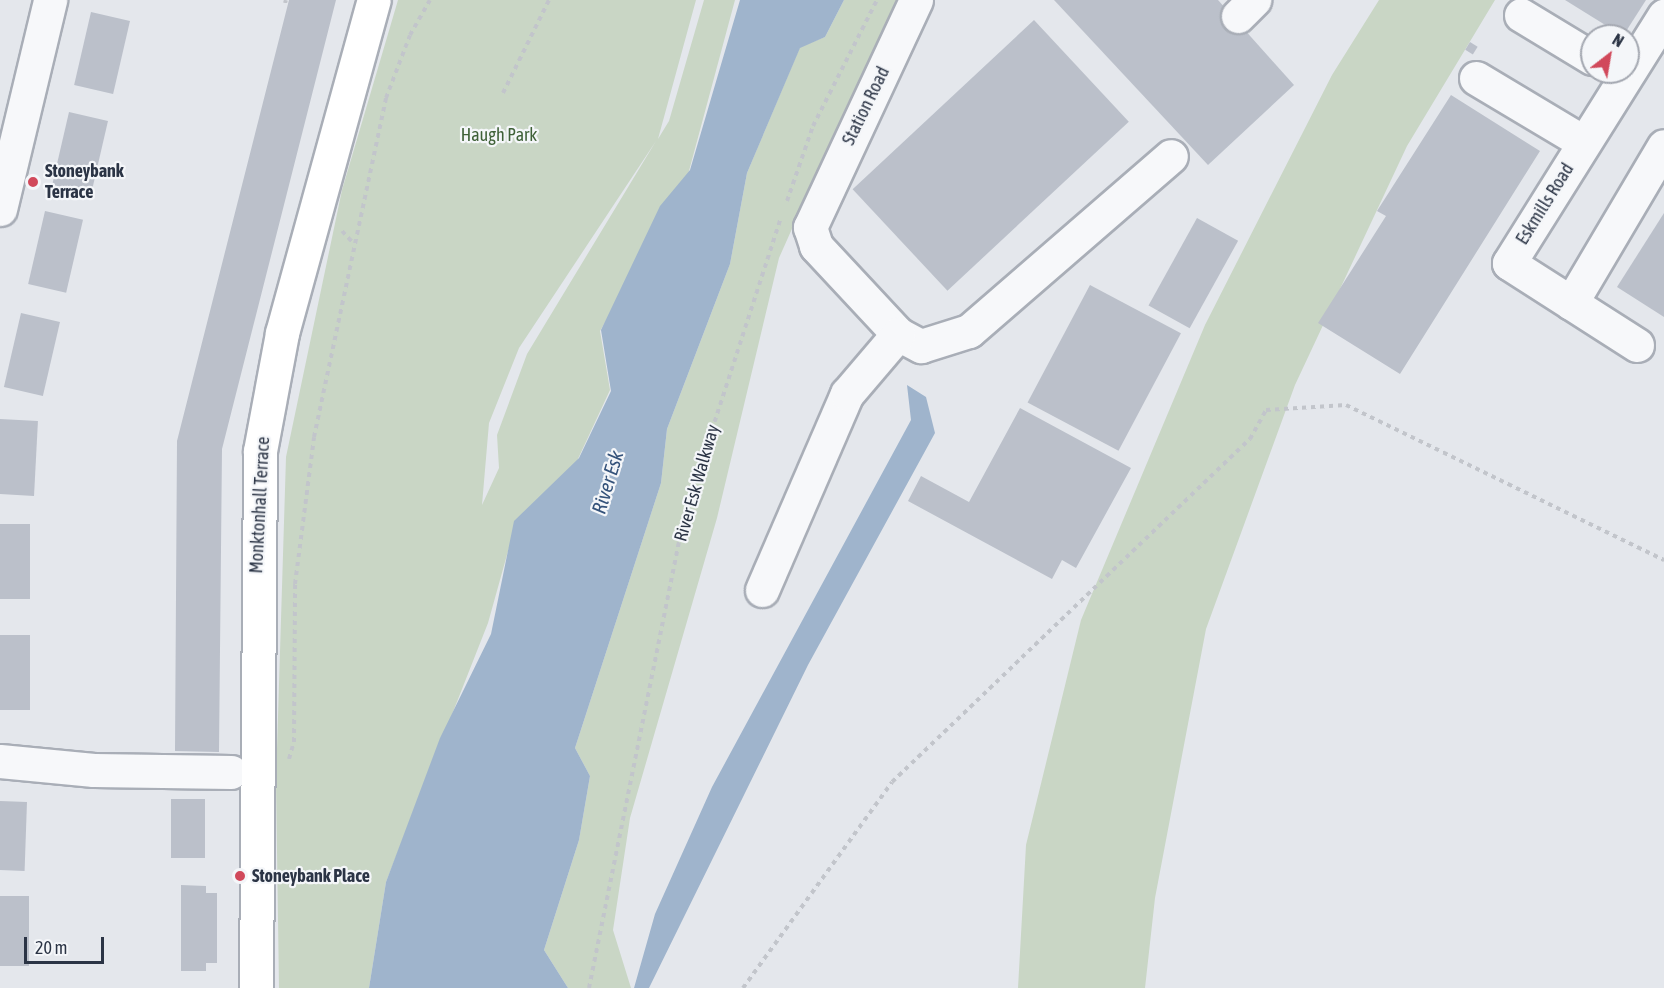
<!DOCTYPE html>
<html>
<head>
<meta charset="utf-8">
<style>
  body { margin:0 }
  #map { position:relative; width:1664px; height:988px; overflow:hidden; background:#e4e7ec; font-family:"Asap Condensed",sans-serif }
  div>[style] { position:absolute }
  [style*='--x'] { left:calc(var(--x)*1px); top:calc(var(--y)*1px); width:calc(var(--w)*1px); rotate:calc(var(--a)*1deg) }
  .green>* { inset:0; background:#c9d6c5 }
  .water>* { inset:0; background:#9fb4cc }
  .building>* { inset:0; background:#bbc0ca; transform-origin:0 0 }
  .path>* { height:4px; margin-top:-2px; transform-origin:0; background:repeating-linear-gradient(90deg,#c2c5cb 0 4.5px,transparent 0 9px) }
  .roads { filter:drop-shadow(2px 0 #a9aeb7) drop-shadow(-2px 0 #a9aeb7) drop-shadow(0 2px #a9aeb7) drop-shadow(0 -2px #a9aeb7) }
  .minor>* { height:33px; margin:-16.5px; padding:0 16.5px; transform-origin:16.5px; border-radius:16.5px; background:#f7f8fa }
  .major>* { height:33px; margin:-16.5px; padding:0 16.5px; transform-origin:16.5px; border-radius:16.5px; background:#fff }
  .dots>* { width:16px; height:16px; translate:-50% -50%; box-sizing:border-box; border:3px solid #f4f6f9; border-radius:50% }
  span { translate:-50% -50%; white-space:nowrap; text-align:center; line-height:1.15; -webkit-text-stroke:4.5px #f4f6f9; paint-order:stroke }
  .street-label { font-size:18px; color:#2b3445 }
  .park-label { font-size:18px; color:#3f6138 }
  .poi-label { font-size:18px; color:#2b3445; font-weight:700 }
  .left { translate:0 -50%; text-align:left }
  .water-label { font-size:20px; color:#34527a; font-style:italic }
  .north { position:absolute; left:1580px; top:24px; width:60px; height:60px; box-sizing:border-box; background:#f4f6f9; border:2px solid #a4a8b1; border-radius:50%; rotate:31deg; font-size:16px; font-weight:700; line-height:24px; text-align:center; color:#2b3445 }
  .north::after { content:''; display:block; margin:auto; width:21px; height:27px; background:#d1495b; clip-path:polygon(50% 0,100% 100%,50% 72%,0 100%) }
  .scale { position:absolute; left:24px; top:937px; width:80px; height:27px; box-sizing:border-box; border:3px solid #2b3445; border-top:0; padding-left:8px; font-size:18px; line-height:21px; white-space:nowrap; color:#2b3445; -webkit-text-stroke:4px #f4f6f9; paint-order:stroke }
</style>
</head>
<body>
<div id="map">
  <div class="green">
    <div style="clip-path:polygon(evenodd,398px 0,696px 0,658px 139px,669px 121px,704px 0,735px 0,686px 182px,600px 331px,610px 390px,577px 461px,517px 519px,488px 623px,386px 882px,369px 988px,279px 988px,276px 782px,286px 457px,342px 190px,398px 0,656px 141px,527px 354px,497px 435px,499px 468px,482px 505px,489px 423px,519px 348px,656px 141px)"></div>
    <div style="clip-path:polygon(844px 0,904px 0,848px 103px,779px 258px,717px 518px,630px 818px,613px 930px,631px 988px,568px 988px,544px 950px,579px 840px,590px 776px,575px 748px,661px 483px,667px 429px,730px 264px,747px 173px,800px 47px,825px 37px)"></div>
    <div style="clip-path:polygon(1379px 0,1495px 0,1407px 146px,1295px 385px,1206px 629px,1155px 898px,1145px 988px,1018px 988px,1026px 845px,1081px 620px,1205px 325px,1332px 75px)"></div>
  </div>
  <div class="water">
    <div style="clip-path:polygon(740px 0,844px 0,825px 37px,800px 48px,747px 173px,730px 264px,667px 429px,661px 483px,575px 748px,590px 776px,579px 840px,544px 950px,568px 988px,369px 988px,386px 882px,440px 738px,491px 634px,514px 521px,579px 458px,611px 391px,601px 330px,660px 206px,690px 170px)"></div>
    <div style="clip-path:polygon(907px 385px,926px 397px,935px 433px,808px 665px,649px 988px,634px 988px,655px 914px,712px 787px,911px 420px)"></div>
  </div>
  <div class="building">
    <div style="clip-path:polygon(289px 0,336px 0,222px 449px,219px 752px,175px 751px,177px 441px)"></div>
    <div style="clip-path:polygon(1054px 0,1218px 0,1294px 85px,1208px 165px)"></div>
    <div style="clip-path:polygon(1565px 0,1646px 0,1623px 36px)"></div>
    <div style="left:91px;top:12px;width:40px;height:75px;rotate:13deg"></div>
    <div style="left:1034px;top:20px;width:139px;height:248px;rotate:47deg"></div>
    <div style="left:1470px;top:42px;width:9px;height:9px;rotate:32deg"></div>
    <div style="clip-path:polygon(1451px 95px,1540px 151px,1400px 374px,1318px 323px,1386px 216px,1377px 211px)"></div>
    <div style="left:69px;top:112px;width:40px;height:75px;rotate:13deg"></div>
    <div style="left:45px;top:211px;width:39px;height:75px;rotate:13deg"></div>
    <div style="clip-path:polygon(1664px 213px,1664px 317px,1617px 287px)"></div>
    <div style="left:1197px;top:218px;width:47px;height:100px;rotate:29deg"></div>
    <div style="left:1090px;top:285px;width:103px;height:133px;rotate:28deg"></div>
    <div style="left:21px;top:313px;width:40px;height:76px;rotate:13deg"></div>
    <div style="clip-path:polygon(1020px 408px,1131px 468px,1076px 568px,1062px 560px,1052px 579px,908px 501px,921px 476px,969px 502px)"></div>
    <div style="left:0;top:419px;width:38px;height:75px;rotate:3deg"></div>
    <div style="left:0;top:524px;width:30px;height:75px"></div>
    <div style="left:0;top:635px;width:30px;height:75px"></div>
    <div style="left:171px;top:799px;width:34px;height:59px"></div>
    <div style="left:0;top:801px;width:27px;height:69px;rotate:2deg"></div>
    <div style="clip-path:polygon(181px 885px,206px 886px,206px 893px,217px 893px,217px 963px,206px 963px,206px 971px,181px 971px)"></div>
    <div style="left:0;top:896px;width:29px;height:70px"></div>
  </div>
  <div class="path">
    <div style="--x:285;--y:3;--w:3;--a:-72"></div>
    <div style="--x:503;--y:93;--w:104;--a:-63.7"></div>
    <div style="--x:787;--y:201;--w:79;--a:-70.9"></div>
    <div style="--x:813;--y:126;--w:141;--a:-63.1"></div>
    <div style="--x:342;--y:231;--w:16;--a:47"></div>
    <div style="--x:289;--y:759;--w:18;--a:-74"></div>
    <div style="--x:294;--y:742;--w:158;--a:-89.6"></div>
    <div style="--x:295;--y:584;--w:148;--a:-82.6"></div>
    <div style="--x:314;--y:437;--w:347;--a:-78"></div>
    <div style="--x:386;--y:98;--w:67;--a:-69.1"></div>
    <div style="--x:410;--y:35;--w:40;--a:-60.3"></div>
    <div style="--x:589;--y:988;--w:481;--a:-78.6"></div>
    <div style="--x:684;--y:516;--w:311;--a:-72"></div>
    <div style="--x:743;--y:988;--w:254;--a:-54.1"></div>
    <div style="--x:892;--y:782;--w:496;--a:-43.8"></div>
    <div style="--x:1250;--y:439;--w:33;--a:-61"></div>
    <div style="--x:1266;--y:410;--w:80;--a:-3.6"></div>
    <div style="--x:1346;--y:405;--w:354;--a:26"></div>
  </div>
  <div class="roads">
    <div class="minor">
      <div style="--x:916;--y:0;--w:251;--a:115"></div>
      <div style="--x:810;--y:227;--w:20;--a:72"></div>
      <div style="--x:816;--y:246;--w:120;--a:47"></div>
      <div style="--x:898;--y:334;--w:26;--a:28"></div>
      <div style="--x:921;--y:346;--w:50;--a:-17.4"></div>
      <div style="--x:969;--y:331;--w:267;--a:-40.9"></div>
      <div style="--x:1521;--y:15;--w:83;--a:31.2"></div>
      <div style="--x:1238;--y:16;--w:23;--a:-45"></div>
      <div style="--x:1476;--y:78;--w:125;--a:30.9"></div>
      <div style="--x:0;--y:209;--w:215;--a:-76.5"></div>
      <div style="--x:1571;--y:303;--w:182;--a:-59.4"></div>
      <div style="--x:1637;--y:345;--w:152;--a:-147.4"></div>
      <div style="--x:1509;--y:263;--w:292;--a:-57.9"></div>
      <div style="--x:762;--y:590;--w:214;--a:-66.6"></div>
      <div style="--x:847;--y:394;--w:79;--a:-49.6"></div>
      <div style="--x:0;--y:761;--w:94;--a:5.5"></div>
      <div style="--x:94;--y:770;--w:137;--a:0.8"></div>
    </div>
    <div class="major">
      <div style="--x:256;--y:988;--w:537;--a:-89.57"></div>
      <div style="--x:260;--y:451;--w:120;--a:-79.4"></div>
      <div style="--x:282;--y:333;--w:345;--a:-74.6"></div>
    </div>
  </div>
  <div class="dots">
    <div style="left:33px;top:182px;background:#d1495b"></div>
    <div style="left:240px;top:876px;background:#d1495b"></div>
  </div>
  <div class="street-label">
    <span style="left:866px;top:106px;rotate:-64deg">Station Road</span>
    <span style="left:1545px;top:204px;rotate:-58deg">Eskmills Road</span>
    <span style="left:697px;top:483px;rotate:-74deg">River Esk Walkway</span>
    <span style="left:260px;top:505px;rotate:-87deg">Monktonhall Terrace</span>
  </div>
  <div class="park-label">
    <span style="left:499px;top:135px">Haugh Park</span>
  </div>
  <div class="poi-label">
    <span class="left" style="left:45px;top:182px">Stoneybank<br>Terrace</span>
    <span class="left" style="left:252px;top:876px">Stoneybank Place</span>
  </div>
  <div class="water-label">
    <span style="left:607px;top:482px;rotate:-73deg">River Esk</span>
  </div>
  <div class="north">N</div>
  <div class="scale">20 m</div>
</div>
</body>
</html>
